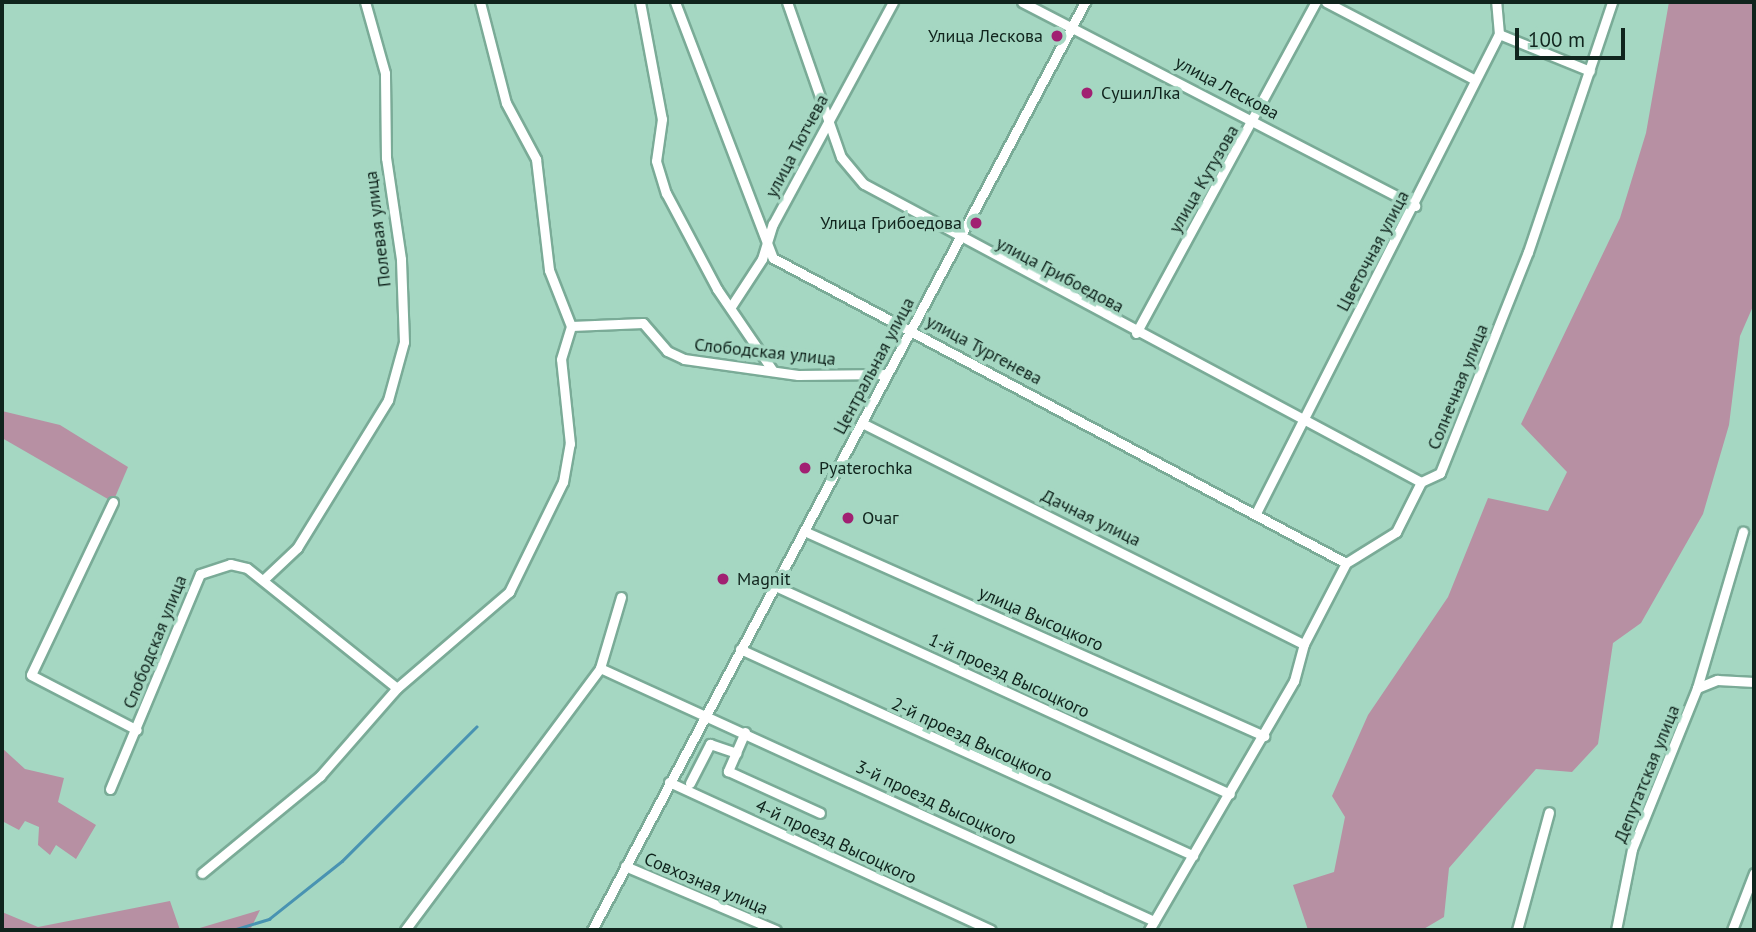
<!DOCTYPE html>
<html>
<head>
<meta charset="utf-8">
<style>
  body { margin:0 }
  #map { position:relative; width:1756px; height:932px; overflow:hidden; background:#a5d7c2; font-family:"PT Sans",sans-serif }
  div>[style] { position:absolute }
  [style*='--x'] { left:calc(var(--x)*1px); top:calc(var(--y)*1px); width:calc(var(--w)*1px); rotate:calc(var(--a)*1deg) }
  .green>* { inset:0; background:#b790a3 }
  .stream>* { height:2.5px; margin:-1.25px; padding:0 1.25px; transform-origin:1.25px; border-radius:1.25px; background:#4993b2 }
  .roads { filter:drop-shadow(2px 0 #7aab97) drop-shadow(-2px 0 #7aab97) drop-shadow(0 2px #7aab97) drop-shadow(0 -2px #7aab97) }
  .minor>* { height:9px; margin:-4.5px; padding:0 4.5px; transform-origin:4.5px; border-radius:4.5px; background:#fff }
  .dots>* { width:19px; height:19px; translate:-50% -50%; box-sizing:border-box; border:4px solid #a5d7c2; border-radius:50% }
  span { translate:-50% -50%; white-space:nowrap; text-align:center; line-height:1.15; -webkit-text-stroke:7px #a5d7c2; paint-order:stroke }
  .poi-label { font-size:18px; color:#10241d }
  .right { translate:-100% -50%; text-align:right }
  .left { translate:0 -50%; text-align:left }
  .street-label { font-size:18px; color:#10241d }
  .frame { position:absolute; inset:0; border:4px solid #10241d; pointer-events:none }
  .scale { position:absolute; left:1515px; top:28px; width:110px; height:32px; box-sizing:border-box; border:4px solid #10241d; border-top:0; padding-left:9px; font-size:21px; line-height:24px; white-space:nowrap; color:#10241d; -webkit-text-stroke:5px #a5d7c2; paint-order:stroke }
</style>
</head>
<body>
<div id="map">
  <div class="green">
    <div style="clip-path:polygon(1669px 2px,1754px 2px,1754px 304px,1740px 336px,1729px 425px,1703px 514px,1641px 623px,1613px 643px,1598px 744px,1572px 772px,1536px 769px,1503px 806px,1449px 868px,1444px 917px,1422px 930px,1308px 930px,1293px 885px,1334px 872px,1345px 817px,1332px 796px,1368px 715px,1448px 597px,1488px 498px,1548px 511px,1567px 472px,1521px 424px,1620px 218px,1646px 133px)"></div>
    <div style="clip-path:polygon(2px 411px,60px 425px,128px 467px,113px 502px,2px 438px)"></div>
    <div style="clip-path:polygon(2px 748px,25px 769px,64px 778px,58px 802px,96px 825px,76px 859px,56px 845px,50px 855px,38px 845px,39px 827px,25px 821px,19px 830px,2px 821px)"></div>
    <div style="clip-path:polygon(170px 901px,180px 930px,2px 930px,2px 912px,38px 927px)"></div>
    <div style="clip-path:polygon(260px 910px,250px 930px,193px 930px)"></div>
  </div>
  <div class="stream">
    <div style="--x:233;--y:930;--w:38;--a:-17"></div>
    <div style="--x:269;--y:919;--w:93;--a:-38.5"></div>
    <div style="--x:342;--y:861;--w:190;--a:-45"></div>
  </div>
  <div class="roads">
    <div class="minor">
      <div style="--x:480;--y:2;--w:104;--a:75.6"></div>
      <div style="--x:506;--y:103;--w:64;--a:61.8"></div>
      <div style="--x:536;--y:159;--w:112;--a:83.3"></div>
      <div style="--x:549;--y:270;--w:60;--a:68.6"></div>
      <div style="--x:571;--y:326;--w:72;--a:-2.4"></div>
      <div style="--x:643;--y:323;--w:37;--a:49"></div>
      <div style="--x:667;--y:351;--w:19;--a:25"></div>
      <div style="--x:684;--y:359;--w:115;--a:8"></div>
      <div style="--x:798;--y:375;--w:89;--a:-0.6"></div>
      <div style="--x:640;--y:2;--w:119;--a:79.4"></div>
      <div style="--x:662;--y:119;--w:42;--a:98.1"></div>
      <div style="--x:656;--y:161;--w:34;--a:73"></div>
      <div style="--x:666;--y:193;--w:109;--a:62"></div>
      <div style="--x:717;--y:289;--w:99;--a:55.7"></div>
      <div style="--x:675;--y:2;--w:274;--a:69.1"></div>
      <div style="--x:773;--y:258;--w:649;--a:28.03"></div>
      <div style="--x:787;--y:2;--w:164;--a:70.8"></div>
      <div style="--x:841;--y:157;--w:35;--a:50"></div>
      <div style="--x:864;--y:184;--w:632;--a:28.15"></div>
      <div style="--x:1022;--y:2;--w:443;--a:27.4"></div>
      <div style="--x:1326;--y:2;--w:168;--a:27.6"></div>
      <div style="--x:1499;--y:34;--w:98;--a:22.1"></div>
      <div style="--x:732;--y:305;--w:55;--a:-56.9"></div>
      <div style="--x:762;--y:259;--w:37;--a:-73"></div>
      <div style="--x:773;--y:224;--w:252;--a:-61.6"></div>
      <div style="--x:1136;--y:333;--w:377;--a:-61.5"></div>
      <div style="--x:862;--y:423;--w:494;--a:26.6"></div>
      <div style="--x:113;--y:502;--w:191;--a:115.4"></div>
      <div style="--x:31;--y:675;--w:119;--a:27.4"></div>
      <div style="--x:1257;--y:511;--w:535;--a:-63.1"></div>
      <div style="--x:1499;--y:34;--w:32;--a:-95"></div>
      <div style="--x:804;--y:531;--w:504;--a:24.02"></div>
      <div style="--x:263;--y:580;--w:47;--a:-43.3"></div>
      <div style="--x:297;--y:548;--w:174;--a:-58.4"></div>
      <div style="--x:388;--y:400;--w:60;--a:-74.6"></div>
      <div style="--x:404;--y:342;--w:83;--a:-92.1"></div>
      <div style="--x:401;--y:259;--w:102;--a:-98.4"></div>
      <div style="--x:386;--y:158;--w:85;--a:-90.7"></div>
      <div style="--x:385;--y:73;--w:74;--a:-105.7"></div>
      <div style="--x:775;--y:586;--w:500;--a:24.57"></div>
      <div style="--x:740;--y:649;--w:498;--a:24.5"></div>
      <div style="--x:600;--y:668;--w:609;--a:24.55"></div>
      <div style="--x:1697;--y:688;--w:163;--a:-73.6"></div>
      <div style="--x:745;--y:732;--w:43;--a:113.6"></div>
      <div style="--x:728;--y:771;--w:101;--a:24.5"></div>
      <div style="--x:669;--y:782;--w:354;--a:24.7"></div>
      <div style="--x:690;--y:783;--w:44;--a:-62.9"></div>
      <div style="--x:710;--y:744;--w:28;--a:19"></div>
      <div style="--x:110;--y:789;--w:233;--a:-67.3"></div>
      <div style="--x:200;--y:574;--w:32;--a:-18"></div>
      <div style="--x:230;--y:564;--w:17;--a:13"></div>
      <div style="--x:247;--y:568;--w:192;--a:38.7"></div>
      <div style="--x:625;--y:866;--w:164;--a:23"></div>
      <div style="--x:202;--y:873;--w:153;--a:-39.4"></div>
      <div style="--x:320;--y:776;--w:117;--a:-48.8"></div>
      <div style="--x:397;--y:688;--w:148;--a:-40.6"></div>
      <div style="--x:509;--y:592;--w:123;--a:-63.9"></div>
      <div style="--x:563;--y:482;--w:39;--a:-80"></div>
      <div style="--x:570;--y:444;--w:85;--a:-96"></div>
      <div style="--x:561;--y:359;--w:34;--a:-73"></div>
      <div style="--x:405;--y:930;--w:327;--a:-53.3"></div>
      <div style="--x:600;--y:668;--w:74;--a:-73.5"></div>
      <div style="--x:592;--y:930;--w:1051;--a:-62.02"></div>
      <div style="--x:1149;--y:930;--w:288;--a:-59.8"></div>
      <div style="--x:1294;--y:681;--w:38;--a:-75"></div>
      <div style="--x:1304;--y:644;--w:91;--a:-62.6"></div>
      <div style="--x:1346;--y:563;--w:59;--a:-31.8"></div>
      <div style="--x:1396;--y:532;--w:56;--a:-63.4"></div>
      <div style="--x:1421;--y:482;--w:21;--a:-25"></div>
      <div style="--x:1440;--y:473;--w:238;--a:-68.3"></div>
      <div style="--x:1528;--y:252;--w:264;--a:-71.4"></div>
      <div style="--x:1517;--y:930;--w:122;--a:-74.8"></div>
      <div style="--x:1616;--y:930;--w:83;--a:-78.8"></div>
      <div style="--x:1632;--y:849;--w:174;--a:-68"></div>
      <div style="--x:1697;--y:688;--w:22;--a:-22"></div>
      <div style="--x:1717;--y:680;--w:37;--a:3"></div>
      <div style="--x:1732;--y:930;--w:61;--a:-68.9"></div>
    </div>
  </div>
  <div class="dots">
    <div style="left:1057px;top:36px;background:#a12072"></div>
    <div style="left:1087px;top:93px;background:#a12072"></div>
    <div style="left:976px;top:223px;background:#a12072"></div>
    <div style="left:805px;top:468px;background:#a12072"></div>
    <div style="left:848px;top:518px;background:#a12072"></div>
    <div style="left:723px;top:579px;background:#a12072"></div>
  </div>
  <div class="poi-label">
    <span class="right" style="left:1043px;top:36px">Улица Лескова</span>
    <span class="left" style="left:1101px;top:93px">СушилЛка</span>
    <span class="right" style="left:962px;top:223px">Улица Грибоедова</span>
    <span class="left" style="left:819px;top:468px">Pyaterochka</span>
    <span class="left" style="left:862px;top:518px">Очаг</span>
    <span class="left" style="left:737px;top:579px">Magnit</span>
  </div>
  <div class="street-label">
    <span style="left:1227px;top:88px;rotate:28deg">улица Лескова</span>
    <span style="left:797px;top:146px;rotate:-62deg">улица Тютчева</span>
    <span style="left:1204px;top:179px;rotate:-60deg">улица Кутузова</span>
    <span style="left:378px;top:229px;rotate:-97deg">Полевая улица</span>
    <span style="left:1373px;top:251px;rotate:-62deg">Цветочная улица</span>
    <span style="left:1060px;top:275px;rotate:28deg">улица Грибоедова</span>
    <span style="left:984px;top:350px;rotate:28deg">улица Тургенева</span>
    <span style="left:765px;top:352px;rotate:6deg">Слободская улица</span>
    <span style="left:874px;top:366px;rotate:-62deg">Центральная улица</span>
    <span style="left:1458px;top:387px;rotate:-68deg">Солнечная улица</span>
    <span style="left:1091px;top:518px;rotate:26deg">Дачная улица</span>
    <span style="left:1041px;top:619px;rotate:24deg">улица Высоцкого</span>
    <span style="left:155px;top:642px;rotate:-68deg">Слободская улица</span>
    <span style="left:1009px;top:676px;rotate:25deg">1-й проезд Высоцкого</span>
    <span style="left:972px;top:740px;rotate:25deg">2-й проезд Высоцкого</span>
    <span style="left:1647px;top:774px;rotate:-68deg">Депутатская улица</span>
    <span style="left:936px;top:803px;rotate:25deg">3-й проезд Высоцкого</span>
    <span style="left:836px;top:842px;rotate:25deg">4-й проезд Высоцкого</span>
    <span style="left:706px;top:884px;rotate:23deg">Совхозная улица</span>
  </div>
  <div class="frame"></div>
  <div class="scale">100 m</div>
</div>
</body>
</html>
